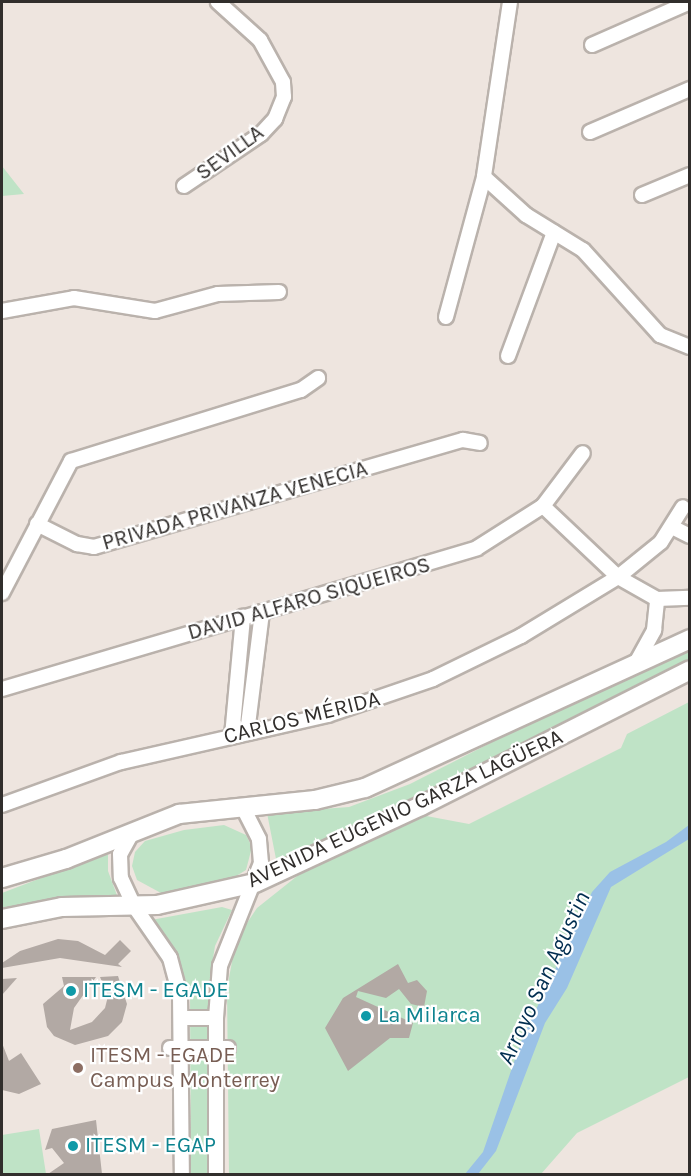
<!DOCTYPE html>
<html>
<head>
<meta charset="utf-8">
<style>
  body { margin:0 }
  #map { position:relative; width:691px; height:1176px; overflow:hidden; background:#eee5df; font-family:Karla,sans-serif }
  div>[style] { position:absolute }
  [style*='--x'] { left:calc(var(--x)*1px); top:calc(var(--y)*1px); width:calc(var(--w)*1px); rotate:calc(var(--a)*1deg) }
  .green>* { inset:0; background:#bfe3c6 }
  .water>* { inset:0; background:#9ac1e6 }
  .building>* { inset:0; background:#b2a9a4 }
  .roads { filter:drop-shadow(2px 0 #bab2ac) drop-shadow(-2px 0 #bab2ac) drop-shadow(0 2px #bab2ac) drop-shadow(0 -2px #bab2ac) }
  .minor>* { height:14px; margin:-7px; padding:0 7px; transform-origin:7px; border-radius:7px; background:#fff }
  .major>* { height:18px; margin:-9px; padding:0 9px; transform-origin:9px; border-radius:9px; background:#fff }
  .dots>* { width:16px; height:16px; translate:-50% -50%; box-sizing:border-box; border:3px solid #fff; border-radius:50% }
  span { translate:-50% -50%; white-space:nowrap; text-align:center; line-height:1.15; -webkit-text-stroke:4.5px #fff; paint-order:stroke }
  .street-label { font-size:22px; color:#312e2c }
  .culture-label { font-size:22px; color:#0d838f }
  .left { translate:0 -50%; text-align:left }
  .education-label { font-size:22px; color:#785e54 }
  .water-label { font-size:24px; color:#002d4f; font-style:italic }
  .frame { position:absolute; inset:0; border:3px solid #312e2c; pointer-events:none }
</style>
</head>
<body>
<div id="map">
  <div class="green">
    <div style="clip-path:polygon(2px 166px,24px 194px,2px 196px)"></div>
    <div style="clip-path:polygon(689px 651px,689px 660px,598px 708px,416px 799px,282px 860px,276px 859px,267px 813px,349px 807px,410px 784px,551px 712px)"></div>
    <div style="clip-path:polygon(689px 702px,689px 1077px,577px 1133px,541px 1174px,229px 1174px,227px 989px,233px 956px,243px 929px,257px 908px,301px 873px,421px 815px,469px 824px,621px 748px,627px 734px)"></div>
    <div style="clip-path:polygon(224px 825px,246px 835px,252px 847px,246px 870px,233px 878px,161px 893px,137px 880px,132px 866px,135px 852px,145px 841px,184px 830px)"></div>
    <div style="clip-path:polygon(104px 854px,108px 855px,108px 871px,118px 898px,2px 913px,2px 893px)"></div>
    <div style="clip-path:polygon(222px 907px,232px 910px,215px 946px,208px 990px,209px 1174px,191px 1174px,190px 992px,173px 946px,151px 920px)"></div>
    <div style="clip-path:polygon(39px 1129px,46px 1174px,2px 1174px,2px 1135px)"></div>
  </div>
  <div class="water">
    <div style="clip-path:polygon(689px 825px,689px 839px,611px 887px,567px 988px,545px 1023px,496px 1151px,478px 1174px,465px 1174px,483px 1152px,522px 1039px,592px 892px,610px 872px,666px 842px)"></div>
  </div>
  <div class="building">
    <div style="clip-path:polygon(58px 939px,78px 941px,105px 955px,120px 940px,131px 951px,118px 964px,122px 967px,60px 958px,2px 968px,2px 963px,20px 951px)"></div>
    <div style="clip-path:polygon(398px 964px,408px 983px,417px 980px,427px 991px,424px 1007px,411px 1004px,399px 989px,386px 998px,358px 991px,356px 997px,413px 1023px,409px 1038px,390px 1038px,348px 1071px,325px 1028px,343px 998px)"></div>
    <div style="clip-path:polygon(118px 976px,127px 1004px,122px 1022px,108px 1036px,75px 1045px,54px 1036px,47px 1027px,43px 1004px,64px 986px,62px 977px,96px 977px,74px 1008px,70px 1030px,92px 1022px,105px 1008px,108px 996px,100px 977px)"></div>
    <div style="clip-path:polygon(17px 978px,2px 995px,2px 979px)"></div>
    <div style="clip-path:polygon(2px 1043px,9px 1061px,21px 1053px,41px 1084px,19px 1094px,2px 1090px)"></div>
    <div style="clip-path:polygon(96px 1120px,102px 1174px,48px 1174px,64px 1163px,52px 1148px,45px 1150px,52px 1129px)"></div>
  </div>
  <div class="roads">
    <div class="minor">
      <div style="--x:510;--y:2;--w:177;--a:98.5"></div>
      <div style="--x:484;--y:177;--w:57;--a:42.1"></div>
      <div style="--x:526;--y:215;--w:67;--a:31.6"></div>
      <div style="--x:583;--y:250;--w:115;--a:47.8"></div>
      <div style="--x:660;--y:335;--w:32;--a:22"></div>
      <div style="--x:592;--y:45;--w:107;--a:-23.7"></div>
      <div style="--x:590;--y:132;--w:109;--a:-23.3"></div>
      <div style="--x:184;--y:186;--w:93;--a:-34"></div>
      <div style="--x:261;--y:134;--w:21;--a:-47"></div>
      <div style="--x:275;--y:119;--w:24;--a:-68"></div>
      <div style="--x:284;--y:97;--w:15;--a:-94"></div>
      <div style="--x:283;--y:82;--w:48;--a:-118.7"></div>
      <div style="--x:260;--y:40;--w:57;--a:-137.9"></div>
      <div style="--x:642;--y:195;--w:52;--a:-22.6"></div>
      <div style="--x:2;--y:311;--w:73;--a:-10.2"></div>
      <div style="--x:74;--y:298;--w:82;--a:9.1"></div>
      <div style="--x:155;--y:311;--w:65;--a:-15.1"></div>
      <div style="--x:218;--y:294;--w:61;--a:-1.9"></div>
      <div style="--x:446;--y:317;--w:145;--a:-74.8"></div>
      <div style="--x:508;--y:356;--w:132;--a:-69.6"></div>
      <div style="--x:543;--y:506;--w:103;--a:43.4"></div>
      <div style="--x:618;--y:577;--w:45;--a:29.4"></div>
      <div style="--x:657;--y:599;--w:33;--a:-2"></div>
      <div style="--x:37;--y:524;--w:45;--a:26.6"></div>
      <div style="--x:77;--y:544;--w:17;--a:10"></div>
      <div style="--x:94;--y:547;--w:384;--a:-16.2"></div>
      <div style="--x:463;--y:440;--w:17;--a:10"></div>
      <div style="--x:672;--y:527;--w:20;--a:27"></div>
      <div style="--x:2;--y:593;--w:149;--a:-62.4"></div>
      <div style="--x:71;--y:461;--w:241;--a:-17.2"></div>
      <div style="--x:301;--y:390;--w:21;--a:-35"></div>
      <div style="--x:636;--y:663;--w:38;--a:-61"></div>
      <div style="--x:654;--y:630;--w:31;--a:-84"></div>
      <div style="--x:2;--y:689;--w:495;--a:-16.5"></div>
      <div style="--x:477;--y:548;--w:78;--a:-32.5"></div>
      <div style="--x:543;--y:506;--w:66;--a:-53"></div>
      <div style="--x:247;--y:733;--w:122;--a:-82.9"></div>
      <div style="--x:232;--y:736;--w:120;--a:-84.7"></div>
      <div style="--x:2;--y:805;--w:127;--a:-19.9"></div>
      <div style="--x:121;--y:762;--w:212;--a:-12.8"></div>
      <div style="--x:328;--y:715;--w:111;--a:-18.9"></div>
      <div style="--x:433;--y:679;--w:98;--a:-26"></div>
      <div style="--x:521;--y:636;--w:114;--a:-31.3"></div>
      <div style="--x:618;--y:577;--w:55;--a:-39.1"></div>
      <div style="--x:661;--y:542;--w:41;--a:-57.8"></div>
      <div style="--x:133;--y:831;--w:26;--a:119"></div>
      <div style="--x:120;--y:854;--w:24;--a:88"></div>
      <div style="--x:121;--y:878;--w:31;--a:65"></div>
      <div style="--x:134;--y:906;--w:63;--a:55.3"></div>
      <div style="--x:170;--y:958;--w:38;--a:75"></div>
      <div style="--x:180;--y:995;--w:179;--a:89.4"></div>
      <div style="--x:181;--y:1018;--w:35;--a:0"></div>
      <div style="--x:170;--y:1048;--w:58;--a:0"></div>
      <div style="--x:216;--y:1174;--w:156;--a:-90"></div>
      <div style="--x:216;--y:1018;--w:52;--a:-85.6"></div>
      <div style="--x:220;--y:966;--w:111;--a:-68.3"></div>
      <div style="--x:261;--y:863;--w:24;--a:-95"></div>
      <div style="--x:259;--y:839;--w:37;--a:-117"></div>
    </div>
    <div class="major">
      <div style="--x:2;--y:878;--w:67;--a:-16.5"></div>
      <div style="--x:66;--y:859;--w:122;--a:-21.7"></div>
      <div style="--x:179;--y:814;--w:137;--a:-5.9"></div>
      <div style="--x:315;--y:800;--w:51;--a:-13.5"></div>
      <div style="--x:365;--y:788;--w:358;--a:-24.6"></div>
      <div style="--x:2;--y:919;--w:61;--a:-11.3"></div>
      <div style="--x:62;--y:907;--w:95;--a:-1.2"></div>
      <div style="--x:157;--y:905;--w:100;--a:-12.7"></div>
      <div style="--x:255;--y:883;--w:183;--a:-24.9"></div>
      <div style="--x:421;--y:806;--w:301;--a:-26.8"></div>
    </div>
  </div>
  <div class="dots">
    <div style="left:71px;top:991px;background:#0f9aa8"></div>
    <div style="left:366px;top:1016px;background:#0f9aa8"></div>
    <div style="left:78px;top:1068px;background:#8d6e63"></div>
    <div style="left:73px;top:1146px;background:#0f9aa8"></div>
  </div>
  <div class="street-label">
    <span style="left:230px;top:153px;rotate:-36deg">SEVILLA</span>
    <span style="left:235px;top:506px;rotate:-16deg">PRIVADA PRIVANZA VENECIA</span>
    <span style="left:309px;top:599px;rotate:-16deg">DAVID ALFARO SIQUEIROS</span>
    <span style="left:302px;top:718px;rotate:-14deg">CARLOS MÉRIDA</span>
    <span style="left:405px;top:809px;rotate:-25deg">AVENIDA EUGENIO GARZA LAGÜERA</span>
  </div>
  <div class="culture-label">
    <span class="left" style="left:83px;top:991px">ITESM - EGADE</span>
    <span class="left" style="left:378px;top:1016px">La Milarca</span>
    <span class="left" style="left:85px;top:1146px">ITESM - EGAP</span>
  </div>
  <div class="education-label">
    <span class="left" style="left:90px;top:1068px">ITESM - EGADE<br>Campus Monterrey</span>
  </div>
  <div class="water-label">
    <span style="left:544px;top:978px;rotate:-65deg">Arroyo San Agustin</span>
  </div>
  <div class="frame"></div>
</div>
</body>
</html>
